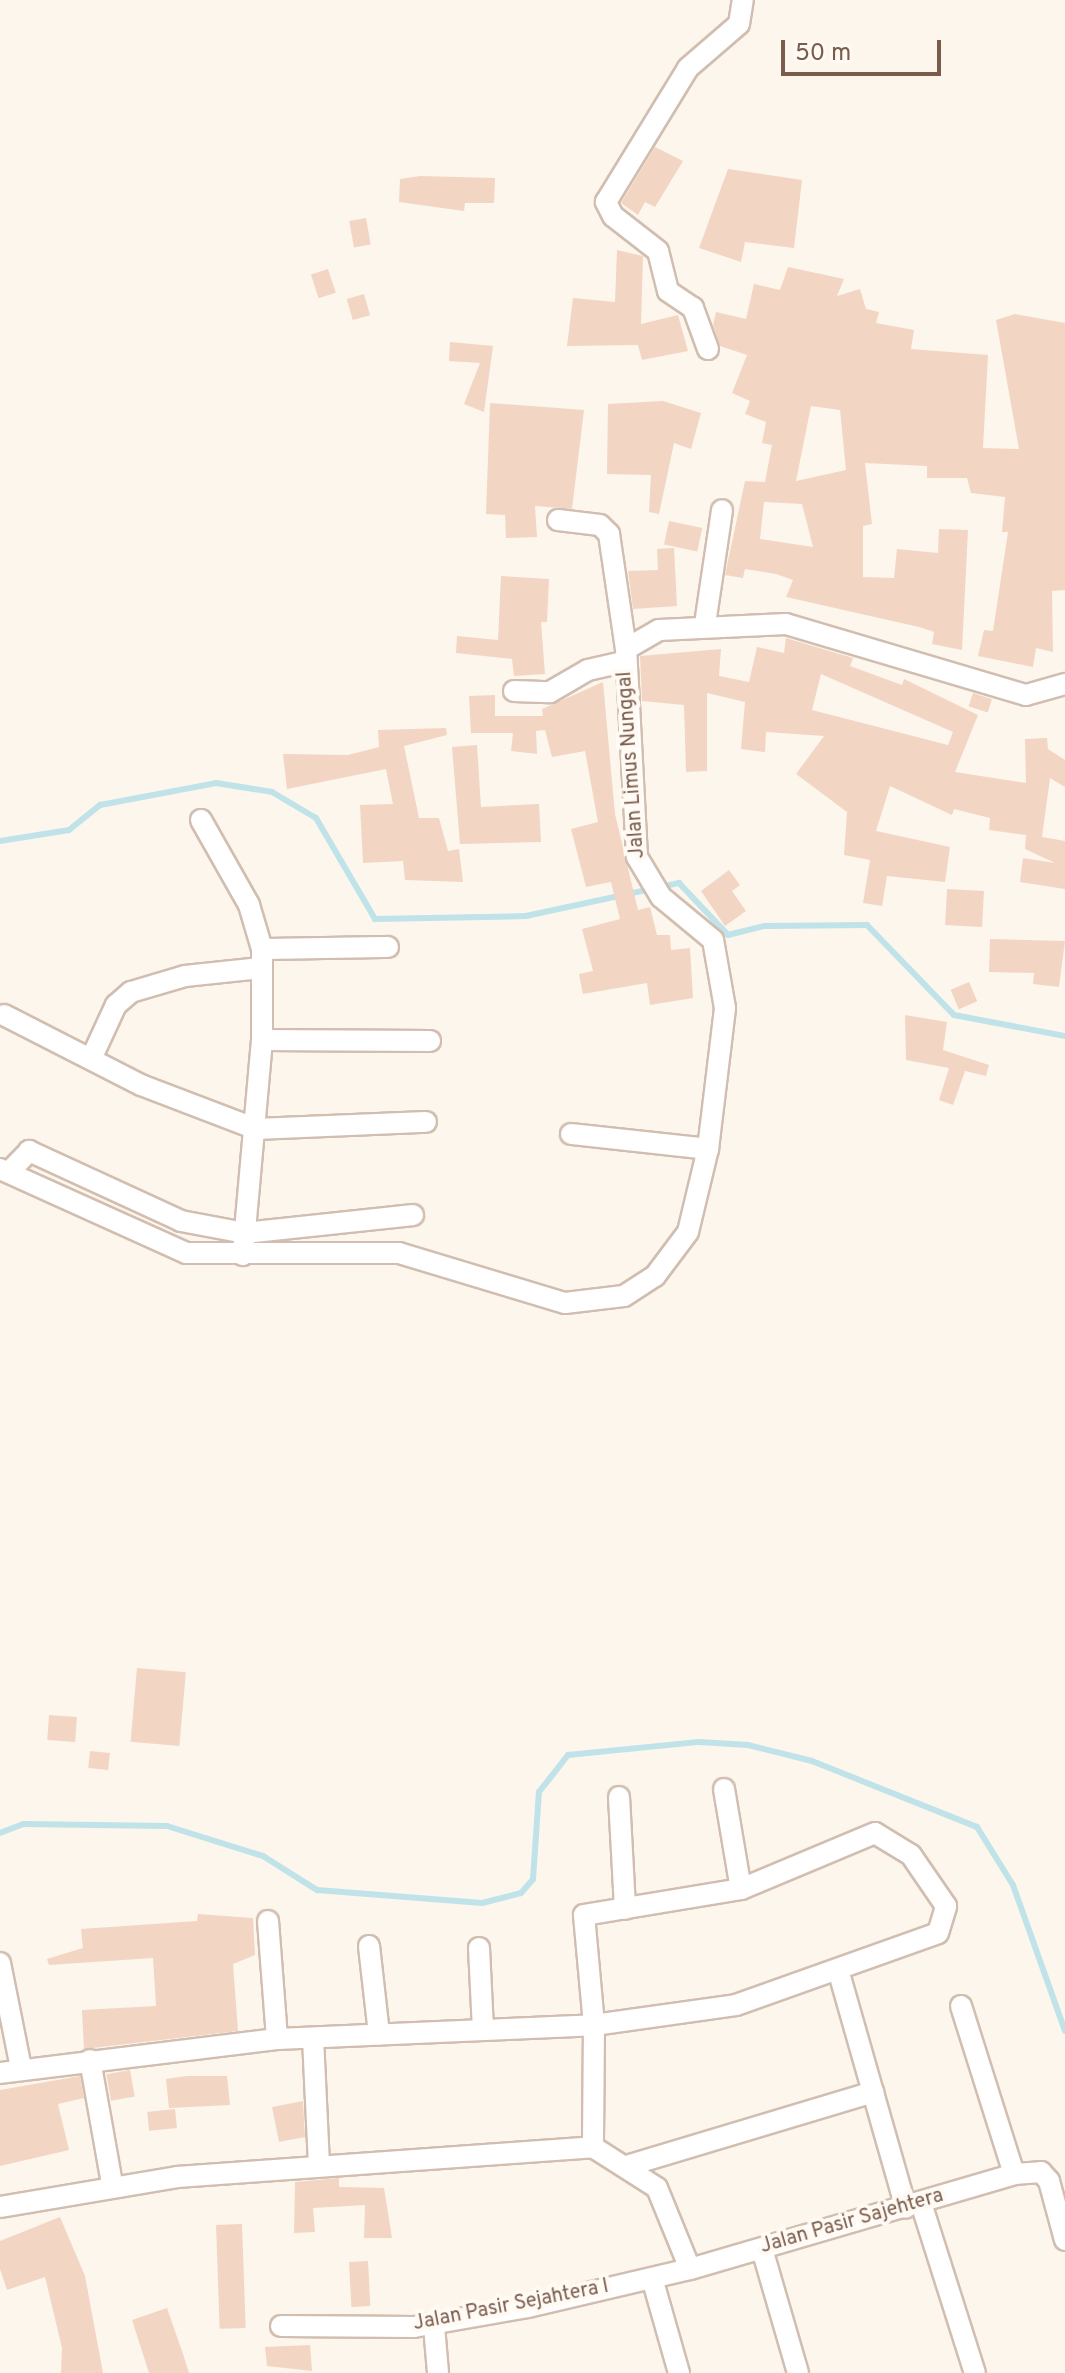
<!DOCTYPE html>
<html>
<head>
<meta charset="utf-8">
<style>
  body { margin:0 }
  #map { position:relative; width:1065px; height:2373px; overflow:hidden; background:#fdf6ec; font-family:Overpass,sans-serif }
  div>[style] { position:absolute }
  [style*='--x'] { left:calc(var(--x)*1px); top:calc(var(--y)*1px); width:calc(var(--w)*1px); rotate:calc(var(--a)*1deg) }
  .stream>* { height:6px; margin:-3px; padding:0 3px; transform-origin:3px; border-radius:3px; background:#bfe3e8 }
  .building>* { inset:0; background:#f3d5c3; transform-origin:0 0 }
  .roads { filter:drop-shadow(2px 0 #d1beb0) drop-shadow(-2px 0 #d1beb0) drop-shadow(0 2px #d1beb0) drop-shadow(0 -2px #d1beb0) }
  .minor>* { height:20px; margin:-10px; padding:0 10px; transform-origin:10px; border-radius:10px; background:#fff }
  span { translate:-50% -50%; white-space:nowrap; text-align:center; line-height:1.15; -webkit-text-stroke:8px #fffaf3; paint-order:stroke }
  .street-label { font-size:20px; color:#7a5c4d }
  .scale { position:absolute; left:781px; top:40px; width:160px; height:36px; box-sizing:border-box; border:4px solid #7a5c4d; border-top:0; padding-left:10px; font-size:24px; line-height:28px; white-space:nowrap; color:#7a5c4d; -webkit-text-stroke:6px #fffaf3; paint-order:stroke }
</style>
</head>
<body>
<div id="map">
  <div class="stream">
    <div style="--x:0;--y:841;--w:70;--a:-9.1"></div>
    <div style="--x:69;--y:830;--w:40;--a:-39"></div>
    <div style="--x:100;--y:805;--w:118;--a:-10.7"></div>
    <div style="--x:216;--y:783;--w:57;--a:9.1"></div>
    <div style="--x:272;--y:792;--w:51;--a:30.6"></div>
    <div style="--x:316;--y:818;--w:117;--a:59.7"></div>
    <div style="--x:375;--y:919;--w:151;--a:-1.1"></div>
    <div style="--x:526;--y:916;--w:157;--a:-12.2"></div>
    <div style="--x:679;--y:883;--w:71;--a:46.7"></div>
    <div style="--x:728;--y:935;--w:38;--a:-14"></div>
    <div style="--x:765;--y:926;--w:102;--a:-0.6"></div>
    <div style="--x:867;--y:925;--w:125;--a:46"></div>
    <div style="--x:954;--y:1015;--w:113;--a:10.7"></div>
    <div style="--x:0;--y:1833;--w:25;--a:-21"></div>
    <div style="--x:23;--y:1824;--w:144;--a:0.8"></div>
    <div style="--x:167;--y:1826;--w:101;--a:17.4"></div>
    <div style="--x:263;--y:1856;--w:64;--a:32.2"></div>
    <div style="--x:317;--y:1890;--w:166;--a:4.5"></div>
    <div style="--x:482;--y:1903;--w:40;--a:-14.4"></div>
    <div style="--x:521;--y:1893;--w:18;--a:-49"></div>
    <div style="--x:533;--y:1879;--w:87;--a:-86.1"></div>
    <div style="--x:539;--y:1792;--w:47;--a:-51.9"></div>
    <div style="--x:568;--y:1755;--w:132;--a:-5.7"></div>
    <div style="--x:699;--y:1742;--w:49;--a:3.5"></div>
    <div style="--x:748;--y:1745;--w:66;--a:14"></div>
    <div style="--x:812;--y:1761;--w:178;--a:21.8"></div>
    <div style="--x:977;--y:1827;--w:68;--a:58.2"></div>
    <div style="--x:1013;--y:1885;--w:155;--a:70.4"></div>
  </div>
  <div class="building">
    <div style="clip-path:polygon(655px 147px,683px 161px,655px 207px,645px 202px,638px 215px,621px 203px)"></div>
    <div style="clip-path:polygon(728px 169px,802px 180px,794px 248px,745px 242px,741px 262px,699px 248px)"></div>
    <div style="clip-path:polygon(420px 176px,495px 178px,494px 203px,465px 203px,464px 211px,399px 202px,400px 179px)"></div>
    <div style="left:366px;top:218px;width:27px;height:17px;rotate:80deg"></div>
    <div style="clip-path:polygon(617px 250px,643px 256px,641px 324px,678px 315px,688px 351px,642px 360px,638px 345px,567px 346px,573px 298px,615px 302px)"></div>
    <div style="clip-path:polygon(evenodd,788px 267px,844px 279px,837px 296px,860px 289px,866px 309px,879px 312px,876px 323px,914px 330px,911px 349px,988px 355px,983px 448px,1019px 449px,996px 320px,1015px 314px,1065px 323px,1065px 590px,1052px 591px,1053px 652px,1036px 648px,1033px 667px,978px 656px,984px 630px,993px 631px,1008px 532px,1002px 532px,1005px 497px,971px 493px,967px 478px,927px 478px,927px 466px,865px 463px,872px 524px,863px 526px,863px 577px,894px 578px,897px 549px,938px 553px,939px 529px,968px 530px,962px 650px,932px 644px,934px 632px,919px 627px,786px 597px,793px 580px,776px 574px,745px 569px,743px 578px,725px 575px,745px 481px,765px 482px,772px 445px,762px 443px,766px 422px,745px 414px,750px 401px,732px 393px,747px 355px,720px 346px,713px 325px,716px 312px,746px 319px,754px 284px,780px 290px,788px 267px,811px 406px,840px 410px,846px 470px,796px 481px,811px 406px,788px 267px,764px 502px,802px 504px,813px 547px,760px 539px,764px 502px)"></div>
    <div style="left:328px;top:269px;width:25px;height:18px;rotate:72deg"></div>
    <div style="left:364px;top:294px;width:22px;height:18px;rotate:74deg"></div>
    <div style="clip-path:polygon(450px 342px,493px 346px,484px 412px,464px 404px,480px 363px,449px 361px)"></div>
    <div style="clip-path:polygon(663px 401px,701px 413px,691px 449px,674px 443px,659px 514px,649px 512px,651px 475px,607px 474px,608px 404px)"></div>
    <div style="clip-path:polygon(490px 403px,584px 410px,572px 509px,535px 506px,537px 537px,506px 538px,505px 515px,486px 514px)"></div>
    <div style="left:669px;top:521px;width:34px;height:24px;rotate:12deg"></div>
    <div style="clip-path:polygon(674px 548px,677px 606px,633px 609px,628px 571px,658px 570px,657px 549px)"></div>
    <div style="clip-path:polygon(501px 576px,549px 579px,547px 622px,541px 622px,545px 674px,514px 676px,512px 659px,456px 653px,457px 636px,498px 640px)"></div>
    <div style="clip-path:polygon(evenodd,786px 638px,853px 658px,850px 666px,902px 685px,904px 679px,978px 715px,955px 772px,1026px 783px,1025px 739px,1047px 738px,1048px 749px,1065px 760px,1065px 787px,1050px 778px,1042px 837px,1065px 841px,1065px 889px,1020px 882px,1023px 858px,1055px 863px,1025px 849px,1026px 835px,989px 830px,990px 818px,954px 809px,952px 815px,890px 786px,876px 831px,950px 847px,945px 882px,887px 876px,882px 906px,863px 903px,870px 860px,844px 855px,847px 812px,796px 774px,824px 736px,766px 732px,765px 752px,741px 749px,745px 702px,707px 693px,707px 771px,686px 772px,684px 705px,642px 701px,640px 656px,721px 649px,719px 676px,749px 682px,757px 647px,784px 653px,786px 638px,821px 674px,953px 732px,948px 745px,812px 710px,821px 674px)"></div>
    <div style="clip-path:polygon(603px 682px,615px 814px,638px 910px,650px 907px,657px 935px,670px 935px,671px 950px,690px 948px,693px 998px,650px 1005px,647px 983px,583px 994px,579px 974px,593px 971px,582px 929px,620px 919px,611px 882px,586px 887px,571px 829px,598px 822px,585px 751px,552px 757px,545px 730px,536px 731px,537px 754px,511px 751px,513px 733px,471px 733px,469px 696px,495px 695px,495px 716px,543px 716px,542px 709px)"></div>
    <div style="left:973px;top:693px;width:20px;height:14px;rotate:18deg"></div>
    <div style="clip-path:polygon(446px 728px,447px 735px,404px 746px,419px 818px,439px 818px,448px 851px,459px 849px,463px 882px,405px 880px,403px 861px,363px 863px,360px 805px,393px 804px,386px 769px,287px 789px,283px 754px,348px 755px,379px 747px,378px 730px)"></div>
    <div style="clip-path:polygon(477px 745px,481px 807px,539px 804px,541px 842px,460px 844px,452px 747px)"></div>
    <div style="clip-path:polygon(729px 870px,740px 885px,732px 891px,746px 911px,725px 926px,701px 891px)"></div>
    <div style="left:947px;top:889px;width:37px;height:36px;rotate:3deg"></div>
    <div style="clip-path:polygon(990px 939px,1065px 941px,1059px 987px,1033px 984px,1034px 973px,989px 972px)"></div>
    <div style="left:969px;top:982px;width:21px;height:20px;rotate:67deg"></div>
    <div style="clip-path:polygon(905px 1015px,947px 1022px,943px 1050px,989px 1065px,986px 1076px,965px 1071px,953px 1105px,939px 1100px,949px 1068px,906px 1060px)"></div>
    <div style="left:137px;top:1668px;width:49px;height:74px;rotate:5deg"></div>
    <div style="left:49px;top:1715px;width:28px;height:25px;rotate:4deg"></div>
    <div style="left:90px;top:1751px;width:20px;height:17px;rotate:6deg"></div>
    <div style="clip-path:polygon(198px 1914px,253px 1918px,255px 1955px,233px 1964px,238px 2031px,84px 2049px,82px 2010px,156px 2006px,153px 1958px,49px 1965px,47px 1959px,83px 1948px,81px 1929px,197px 1921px)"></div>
    <div style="left:130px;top:2070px;width:27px;height:24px;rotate:80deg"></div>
    <div style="clip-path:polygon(80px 2076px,84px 2098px,58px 2104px,69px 2150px,0 2166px,0 2090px)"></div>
    <div style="clip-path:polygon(187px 2076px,227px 2076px,230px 2105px,169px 2108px,166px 2079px)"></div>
    <div style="clip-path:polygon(303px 2101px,305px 2137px,279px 2142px,272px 2107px)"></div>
    <div style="left:175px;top:2109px;width:19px;height:28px;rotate:84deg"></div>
    <div style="clip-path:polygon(339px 2178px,339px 2187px,384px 2188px,392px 2238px,364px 2238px,365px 2205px,313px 2208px,315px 2232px,294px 2233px,295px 2182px)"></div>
    <div style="clip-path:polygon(60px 2217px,85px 2276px,103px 2373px,61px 2373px,62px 2348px,45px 2277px,7px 2290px,0 2269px,0 2241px)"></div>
    <div style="left:242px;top:2224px;width:104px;height:26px;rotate:88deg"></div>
    <div style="left:368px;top:2261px;width:45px;height:19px;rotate:87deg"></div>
    <div style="clip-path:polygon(167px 2308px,184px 2357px,189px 2373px,149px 2373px,132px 2320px)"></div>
    <div style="clip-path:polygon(310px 2345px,312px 2371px,267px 2366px,265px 2347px)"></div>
  </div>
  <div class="roads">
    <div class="minor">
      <div style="--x:708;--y:349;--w:44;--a:-110.1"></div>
      <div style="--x:693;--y:308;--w:30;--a:-146"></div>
      <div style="--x:668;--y:291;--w:41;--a:-104"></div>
      <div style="--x:658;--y:251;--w:57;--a:-142.1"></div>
      <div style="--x:613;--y:216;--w:16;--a:-117"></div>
      <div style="--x:606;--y:202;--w:157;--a:-58.5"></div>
      <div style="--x:688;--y:68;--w:67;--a:-40.8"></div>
      <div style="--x:739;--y:24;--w:24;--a:-81"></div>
      <div style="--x:558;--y:520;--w:42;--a:6.8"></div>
      <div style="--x:600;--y:525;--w:13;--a:45"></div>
      <div style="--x:609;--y:534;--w:116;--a:81.6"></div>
      <div style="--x:705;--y:624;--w:115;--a:-81.5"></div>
      <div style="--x:514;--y:691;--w:36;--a:2"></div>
      <div style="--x:550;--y:692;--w:44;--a:-30.1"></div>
      <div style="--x:588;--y:670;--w:37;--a:-13"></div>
      <div style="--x:201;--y:820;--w:98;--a:60.5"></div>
      <div style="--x:249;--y:905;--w:46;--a:73.5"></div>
      <div style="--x:262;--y:949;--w:91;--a:90"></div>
      <div style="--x:262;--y:1040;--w:216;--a:95.1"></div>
      <div style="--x:262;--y:949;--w:126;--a:-0.9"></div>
      <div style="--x:4;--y:1015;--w:154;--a:27.1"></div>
      <div style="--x:141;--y:1085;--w:123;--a:20.9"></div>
      <div style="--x:256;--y:1129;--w:170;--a:-2.4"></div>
      <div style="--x:262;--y:1040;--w:168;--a:0.3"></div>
      <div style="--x:91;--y:1059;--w:60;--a:-65.2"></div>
      <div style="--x:116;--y:1005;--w:20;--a:-41"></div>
      <div style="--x:131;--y:992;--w:56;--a:-16.5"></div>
      <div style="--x:185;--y:976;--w:76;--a:-6"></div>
      <div style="--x:571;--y:1134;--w:138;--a:6.2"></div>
      <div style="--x:0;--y:1169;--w:204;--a:24.3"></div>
      <div style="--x:186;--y:1253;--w:213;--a:0"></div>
      <div style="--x:399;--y:1253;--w:173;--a:16.8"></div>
      <div style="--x:565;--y:1303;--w:59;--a:-6.8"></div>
      <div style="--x:624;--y:1296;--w:37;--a:-33"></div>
      <div style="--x:655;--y:1276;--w:55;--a:-53.1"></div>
      <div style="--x:688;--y:1232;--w:85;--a:-76.5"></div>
      <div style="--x:708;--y:1149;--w:142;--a:-83.1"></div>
      <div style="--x:725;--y:1008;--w:69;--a:-100"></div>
      <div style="--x:713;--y:940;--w:67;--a:-140.4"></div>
      <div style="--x:661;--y:897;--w:47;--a:-121"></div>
      <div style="--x:637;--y:857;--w:208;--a:-93"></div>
      <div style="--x:626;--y:649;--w:38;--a:-30"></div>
      <div style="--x:659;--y:630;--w:127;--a:-2.7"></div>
      <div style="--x:786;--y:624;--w:250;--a:16.5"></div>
      <div style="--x:1026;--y:695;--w:41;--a:-15.8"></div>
      <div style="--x:10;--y:1171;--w:28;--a:-46"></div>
      <div style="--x:29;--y:1151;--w:167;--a:24.7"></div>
      <div style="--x:181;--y:1221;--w:65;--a:10.6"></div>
      <div style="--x:245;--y:1233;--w:169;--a:-6.1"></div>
      <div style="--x:724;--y:1789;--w:101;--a:80.4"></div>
      <div style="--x:619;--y:1797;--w:112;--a:86.9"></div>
      <div style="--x:268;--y:1921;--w:118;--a:85.6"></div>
      <div style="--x:369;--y:1946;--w:89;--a:83.5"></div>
      <div style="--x:479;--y:1948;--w:81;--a:87.2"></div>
      <div style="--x:0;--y:1963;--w:107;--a:78.7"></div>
      <div style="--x:839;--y:1973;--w:244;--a:74.1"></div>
      <div style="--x:961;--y:2006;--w:176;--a:72.5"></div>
      <div style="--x:1014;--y:2174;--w:27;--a:-4"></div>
      <div style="--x:1041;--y:2172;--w:12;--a:48"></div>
      <div style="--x:1049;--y:2181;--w:61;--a:74.8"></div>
      <div style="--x:313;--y:2038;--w:125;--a:87.3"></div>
      <div style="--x:90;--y:2060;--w:126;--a:79.9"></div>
      <div style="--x:0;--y:2073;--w:279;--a:-7"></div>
      <div style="--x:277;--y:2039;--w:317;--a:-2.5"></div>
      <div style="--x:594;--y:2025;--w:143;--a:-8"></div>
      <div style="--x:736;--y:2005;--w:214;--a:-19.6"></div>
      <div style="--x:938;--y:1933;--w:28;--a:-73"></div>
      <div style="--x:946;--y:1906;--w:62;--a:-124.5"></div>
      <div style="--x:911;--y:1855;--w:42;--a:-148.6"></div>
      <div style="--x:875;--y:1833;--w:145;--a:157.3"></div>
      <div style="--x:741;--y:1889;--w:159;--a:170.6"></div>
      <div style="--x:584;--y:1915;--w:110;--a:84.8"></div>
      <div style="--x:594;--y:2025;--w:122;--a:90.5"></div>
      <div style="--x:630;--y:2165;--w:254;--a:-16.7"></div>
      <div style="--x:921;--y:2203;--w:178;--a:72.4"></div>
      <div style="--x:0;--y:2207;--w:180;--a:-9.6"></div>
      <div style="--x:177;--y:2177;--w:417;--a:-4.1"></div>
      <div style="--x:593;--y:2147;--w:76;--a:32.6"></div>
      <div style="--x:657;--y:2188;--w:87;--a:67.8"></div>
      <div style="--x:762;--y:2249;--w:129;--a:73.8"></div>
      <div style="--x:652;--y:2278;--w:99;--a:74.1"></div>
      <div style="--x:281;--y:2326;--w:133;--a:0.4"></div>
      <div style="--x:414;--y:2327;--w:116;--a:-10"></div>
      <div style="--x:528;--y:2307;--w:166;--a:-13.2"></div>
      <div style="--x:690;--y:2269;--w:338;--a:-16.3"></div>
      <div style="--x:434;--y:2326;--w:47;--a:85.1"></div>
    </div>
  </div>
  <div class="street-label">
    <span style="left:632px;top:765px;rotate:-94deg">Jalan Limus Nunggal</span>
    <span style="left:852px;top:2222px;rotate:-16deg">Jalan Pasir Sajehtera</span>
    <span style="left:511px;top:2306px;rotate:-11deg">Jalan Pasir Sejahtera I</span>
  </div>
  <div class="scale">50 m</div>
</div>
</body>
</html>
